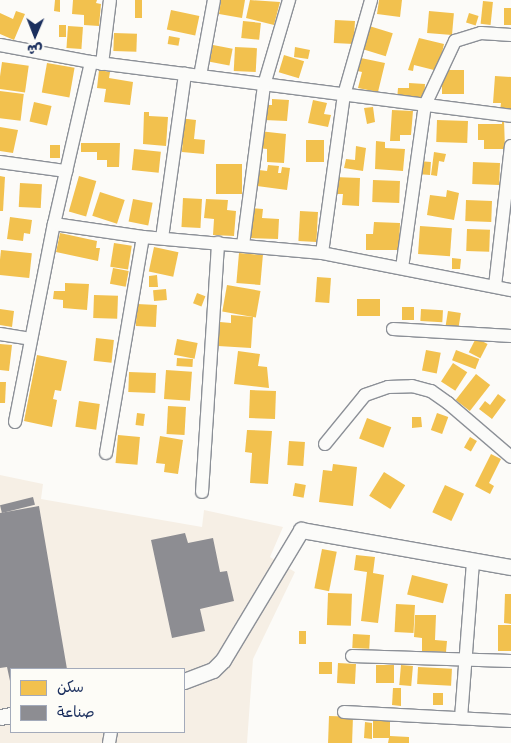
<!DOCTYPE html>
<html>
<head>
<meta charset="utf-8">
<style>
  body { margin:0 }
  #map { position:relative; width:511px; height:743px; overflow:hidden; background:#fcfbf8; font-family:"Patrick Hand","Playpen Sans Arabic",sans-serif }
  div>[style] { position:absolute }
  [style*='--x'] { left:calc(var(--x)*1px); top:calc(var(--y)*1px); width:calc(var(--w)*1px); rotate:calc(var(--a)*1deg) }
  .built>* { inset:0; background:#f6efe5 }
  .homes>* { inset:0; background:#f2c14e; transform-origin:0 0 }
  .industry>* { inset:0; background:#8d8d92; transform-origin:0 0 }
  .roads { filter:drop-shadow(1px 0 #8c9097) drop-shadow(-1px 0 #8c9097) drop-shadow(0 1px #8c9097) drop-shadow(0 -1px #8c9097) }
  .minor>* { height:12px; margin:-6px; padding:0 6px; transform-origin:6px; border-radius:6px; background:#fbfbf9 }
  .tertiary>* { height:15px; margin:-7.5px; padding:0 7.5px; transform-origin:7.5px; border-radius:7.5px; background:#fbfbf9 }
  span { translate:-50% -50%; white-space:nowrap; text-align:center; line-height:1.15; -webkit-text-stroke:5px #fdfcf7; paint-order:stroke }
  .legend { position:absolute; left:10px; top:668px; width:175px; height:65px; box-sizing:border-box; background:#fdfcf7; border:1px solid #a3aaba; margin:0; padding:6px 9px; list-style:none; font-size:15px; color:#1b2f5e }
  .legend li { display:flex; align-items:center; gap:10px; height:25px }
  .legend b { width:25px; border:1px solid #a3aaba }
  .north { position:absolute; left:10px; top:10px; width:50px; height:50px; -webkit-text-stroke:4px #fdfcf7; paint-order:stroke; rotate:181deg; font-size:14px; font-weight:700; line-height:20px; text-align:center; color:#1b2f5e }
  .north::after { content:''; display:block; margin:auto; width:18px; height:22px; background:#1b2f5e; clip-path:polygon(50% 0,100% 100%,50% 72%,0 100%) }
</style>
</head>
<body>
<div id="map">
  <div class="built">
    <div style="clip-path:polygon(evenodd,0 475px,43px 484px,41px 499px,202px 527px,204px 510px,283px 527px,270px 557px,295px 572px,253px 659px,247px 743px,0 743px,0 475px,11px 669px,184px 669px,184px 732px,11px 732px,11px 669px)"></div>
  </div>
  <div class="homes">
    <div style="clip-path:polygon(55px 0,60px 0,60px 12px,54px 11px)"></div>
    <div style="clip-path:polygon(73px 0,97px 0,96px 3px,101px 4px,99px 26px,84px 25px,84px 15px,72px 14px)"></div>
    <div style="left:135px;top:0;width:7px;height:18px"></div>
    <div style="clip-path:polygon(221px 0,245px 0,242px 18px,219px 14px)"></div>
    <div style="clip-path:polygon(250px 0,280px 2px,274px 25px,246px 18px)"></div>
    <div style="clip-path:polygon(379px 0,402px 0,400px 17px,377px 14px)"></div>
    <div style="left:483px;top:1px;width:10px;height:23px;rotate:6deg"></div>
    <div style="left:504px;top:8px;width:7px;height:17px"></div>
    <div style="left:171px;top:10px;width:29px;height:20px;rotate:12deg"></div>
    <div style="clip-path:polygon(16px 11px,25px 14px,14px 40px,0 34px,0 13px,13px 19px)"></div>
    <div style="left:429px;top:11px;width:25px;height:22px;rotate:5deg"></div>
    <div style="left:469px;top:13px;width:10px;height:10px;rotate:17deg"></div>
    <div style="left:335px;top:20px;width:20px;height:23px;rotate:3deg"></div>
    <div style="left:243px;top:21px;width:18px;height:17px;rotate:6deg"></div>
    <div style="left:59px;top:25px;width:7px;height:12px"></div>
    <div style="left:366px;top:25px;width:28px;height:24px;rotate:17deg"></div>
    <div style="left:68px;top:26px;width:15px;height:22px;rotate:4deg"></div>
    <div style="left:114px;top:33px;width:23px;height:18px;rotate:2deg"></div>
    <div style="left:169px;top:36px;width:11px;height:8px;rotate:10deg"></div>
    <div style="clip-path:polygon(419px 38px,444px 44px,438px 71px,414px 65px,413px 71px,408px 70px)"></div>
    <div style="left:213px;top:45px;width:20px;height:17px;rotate:11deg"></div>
    <div style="left:235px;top:47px;width:22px;height:24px;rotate:3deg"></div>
    <div style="clip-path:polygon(295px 47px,310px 50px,308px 59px,294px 57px)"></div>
    <div style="left:284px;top:55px;width:21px;height:18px;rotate:17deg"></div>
    <div style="clip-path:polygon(356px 57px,385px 63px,378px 92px,358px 88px,362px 72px,353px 70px)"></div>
    <div style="left:2px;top:62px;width:27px;height:27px;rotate:8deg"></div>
    <div style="left:47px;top:63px;width:28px;height:30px;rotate:10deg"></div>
    <div style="clip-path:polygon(99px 70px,110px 72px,109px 78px,133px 82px,130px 105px,104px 102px,106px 89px,97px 88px)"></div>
    <div style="left:464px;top:70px;width:24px;height:22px;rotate:90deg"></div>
    <div style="clip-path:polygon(495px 76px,511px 77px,511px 111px,500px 111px,501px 103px,493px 103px)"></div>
    <div style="clip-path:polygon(409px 83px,425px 84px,424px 102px,397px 100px,398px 88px,409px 88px)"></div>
    <div style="left:0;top:91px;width:24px;height:27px;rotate:7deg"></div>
    <div style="clip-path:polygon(272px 99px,289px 100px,287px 121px,264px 120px,264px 105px,272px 105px)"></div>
    <div style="clip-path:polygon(313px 100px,327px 103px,324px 114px,331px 115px,328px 127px,308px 123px)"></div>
    <div style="left:34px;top:102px;width:18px;height:20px;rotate:13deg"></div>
    <div style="clip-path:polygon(373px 107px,375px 122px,367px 124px,364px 108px)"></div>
    <div style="clip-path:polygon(392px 110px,413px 111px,411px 135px,400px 135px,400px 141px,390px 141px)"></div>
    <div style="clip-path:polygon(144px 112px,149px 112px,149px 116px,168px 117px,166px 146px,143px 144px)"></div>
    <div style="clip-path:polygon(179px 118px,196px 120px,194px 139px,205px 140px,204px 154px,182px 152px,183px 135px,178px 135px)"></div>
    <div style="left:437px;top:120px;width:31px;height:22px;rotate:2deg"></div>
    <div style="clip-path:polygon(502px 120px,504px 120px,505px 149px,484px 149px,484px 140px,478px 140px,478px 124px,502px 124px)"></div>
    <div style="clip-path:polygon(0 127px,18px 130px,13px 153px,0 151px)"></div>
    <div style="clip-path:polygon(259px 131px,286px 134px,284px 163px,267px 162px,267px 149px,258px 148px)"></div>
    <div style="left:306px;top:140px;width:18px;height:22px"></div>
    <div style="clip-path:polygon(376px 141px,385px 142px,385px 148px,405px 149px,403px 171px,375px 169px)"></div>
    <div style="clip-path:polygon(81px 143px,120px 143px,119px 167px,107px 167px,107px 160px,97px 160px,97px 152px,81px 152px)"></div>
    <div style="left:50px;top:145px;width:10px;height:13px"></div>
    <div style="clip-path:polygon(356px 146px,366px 148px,363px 171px,344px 168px,346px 159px,355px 160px)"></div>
    <div style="left:134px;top:149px;width:27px;height:21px;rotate:6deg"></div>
    <div style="clip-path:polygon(434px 152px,446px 154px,444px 162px,439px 161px,437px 176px,431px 175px)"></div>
    <div style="left:418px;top:161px;width:13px;height:13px;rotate:4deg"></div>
    <div style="left:473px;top:162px;width:27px;height:22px;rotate:2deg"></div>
    <div style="left:242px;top:164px;width:30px;height:26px;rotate:90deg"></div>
    <div style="clip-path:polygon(268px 165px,279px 166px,278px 173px,281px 173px,282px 167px,290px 168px,287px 190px,257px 186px,259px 170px,267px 171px)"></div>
    <div style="clip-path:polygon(0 176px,5px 177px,3px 211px,0 211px)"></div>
    <div style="left:79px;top:176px;width:18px;height:37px;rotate:16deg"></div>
    <div style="clip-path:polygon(334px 177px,360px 178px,359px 206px,342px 205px,343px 194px,334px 194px)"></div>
    <div style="left:373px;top:180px;width:27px;height:22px;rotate:2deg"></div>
    <div style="left:20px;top:183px;width:22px;height:24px;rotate:3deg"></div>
    <div style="clip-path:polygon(447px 190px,459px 193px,454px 220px,427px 215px,430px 195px,446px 197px)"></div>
    <div style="left:100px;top:192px;width:26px;height:25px;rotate:18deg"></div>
    <div style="left:183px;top:198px;width:19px;height:29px;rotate:3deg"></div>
    <div style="left:133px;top:199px;width:20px;height:23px;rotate:11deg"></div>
    <div style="clip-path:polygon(206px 199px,228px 200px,227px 210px,236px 211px,234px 236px,213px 235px,214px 219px,204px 218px)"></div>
    <div style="left:466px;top:200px;width:26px;height:21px;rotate:2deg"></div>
    <div style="clip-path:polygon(251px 208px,263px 209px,262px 218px,279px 219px,278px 239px,250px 238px)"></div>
    <div style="left:300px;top:211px;width:18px;height:30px;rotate:3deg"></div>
    <div style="clip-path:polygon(10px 217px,32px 220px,30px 234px,24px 233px,23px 241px,7px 239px)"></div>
    <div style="clip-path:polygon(374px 222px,400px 223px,399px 250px,366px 250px,366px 234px,373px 234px)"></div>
    <div style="left:420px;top:226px;width:32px;height:28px;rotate:4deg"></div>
    <div style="left:467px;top:229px;width:23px;height:22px;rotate:2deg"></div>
    <div style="clip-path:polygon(60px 233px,97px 241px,96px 248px,100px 248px,98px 261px,56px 252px)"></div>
    <div style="left:114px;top:243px;width:18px;height:24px;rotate:9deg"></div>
    <div style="left:154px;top:247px;width:25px;height:25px;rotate:12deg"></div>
    <div style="left:1px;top:250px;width:31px;height:25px;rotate:6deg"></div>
    <div style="left:239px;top:253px;width:24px;height:30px;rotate:5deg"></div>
    <div style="clip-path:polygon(452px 258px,461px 259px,460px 269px,452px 269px)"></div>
    <div style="left:113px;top:268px;width:16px;height:16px;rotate:11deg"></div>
    <div style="clip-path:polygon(157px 275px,158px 287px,149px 287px,149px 276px)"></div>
    <div style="left:317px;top:277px;width:14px;height:25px;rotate:4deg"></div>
    <div style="clip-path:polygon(65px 283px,89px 284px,87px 310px,63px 308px,63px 300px,53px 299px,54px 291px,65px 291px)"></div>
    <div style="left:227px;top:285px;width:34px;height:27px;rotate:10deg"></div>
    <div style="left:166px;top:289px;width:11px;height:13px;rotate:85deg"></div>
    <div style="left:197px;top:293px;width:9px;height:11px;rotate:21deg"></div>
    <div style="left:94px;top:295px;width:24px;height:23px;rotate:2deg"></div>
    <div style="left:357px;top:299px;width:23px;height:17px"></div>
    <div style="left:137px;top:304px;width:20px;height:22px;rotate:3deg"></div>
    <div style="left:402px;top:307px;width:12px;height:13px"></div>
    <div style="clip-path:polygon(0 309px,14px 311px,12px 327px,0 325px)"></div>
    <div style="left:421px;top:309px;width:22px;height:12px;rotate:3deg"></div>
    <div style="left:448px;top:311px;width:13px;height:16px;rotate:9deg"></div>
    <div style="clip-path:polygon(231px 315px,253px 317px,251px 348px,218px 346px,220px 322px,231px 323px)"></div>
    <div style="left:96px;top:338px;width:18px;height:23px;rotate:6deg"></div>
    <div style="left:476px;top:338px;width:13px;height:16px;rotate:27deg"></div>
    <div style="left:177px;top:339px;width:21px;height:16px;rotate:11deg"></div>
    <div style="clip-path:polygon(0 344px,12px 345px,9px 371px,0 370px)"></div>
    <div style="left:426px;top:350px;width:15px;height:21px;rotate:11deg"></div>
    <div style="left:456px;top:350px;width:25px;height:11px;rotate:21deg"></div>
    <div style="clip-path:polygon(238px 351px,260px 354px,258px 366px,267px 367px,269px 388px,234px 384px)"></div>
    <div style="clip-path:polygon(37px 355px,67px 361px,61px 391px,55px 390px,53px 399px,57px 400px,52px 427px,24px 421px)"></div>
    <div style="left:177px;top:358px;width:16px;height:8px;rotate:4deg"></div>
    <div style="left:453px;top:363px;width:17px;height:22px;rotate:33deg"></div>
    <div style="left:166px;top:370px;width:26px;height:29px;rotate:4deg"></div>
    <div style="left:129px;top:372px;width:27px;height:20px;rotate:2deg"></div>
    <div style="left:476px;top:374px;width:18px;height:33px;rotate:38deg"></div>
    <div style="clip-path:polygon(0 382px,6px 382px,5px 403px,0 403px)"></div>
    <div style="left:250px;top:390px;width:26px;height:28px;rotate:2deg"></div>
    <div style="clip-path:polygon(498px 394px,506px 400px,492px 419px,479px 409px,485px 401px,490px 405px)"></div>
    <div style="left:79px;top:401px;width:21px;height:26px;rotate:8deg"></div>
    <div style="left:168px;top:406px;width:18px;height:28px;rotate:3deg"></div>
    <div style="left:137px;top:413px;width:8px;height:12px;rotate:7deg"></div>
    <div style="left:437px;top:413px;width:12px;height:18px;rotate:20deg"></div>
    <div style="clip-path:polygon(412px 417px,421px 417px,422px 427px,412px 428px)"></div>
    <div style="left:367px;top:418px;width:26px;height:22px;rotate:21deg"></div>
    <div style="clip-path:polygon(247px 430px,272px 431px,268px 484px,250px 483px,252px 453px,245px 452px)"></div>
    <div style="left:118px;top:435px;width:22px;height:28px;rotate:5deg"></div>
    <div style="clip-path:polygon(160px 436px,183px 440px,178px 474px,164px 472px,165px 464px,156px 463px)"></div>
    <div style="left:470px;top:437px;width:8px;height:12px;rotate:30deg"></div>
    <div style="left:289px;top:441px;width:16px;height:24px;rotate:4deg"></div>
    <div style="clip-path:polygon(491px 454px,501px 459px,489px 483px,494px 486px,490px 494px,475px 486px)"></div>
    <div style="clip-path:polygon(333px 464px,357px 467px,353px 506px,319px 502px,323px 470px,332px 471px)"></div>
    <div style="left:384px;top:472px;width:25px;height:28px;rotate:32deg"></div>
    <div style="left:295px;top:483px;width:11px;height:13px;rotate:10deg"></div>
    <div style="left:445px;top:485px;width:21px;height:30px;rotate:25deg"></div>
    <div style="left:322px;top:549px;width:15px;height:40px;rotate:11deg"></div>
    <div style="clip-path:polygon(356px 555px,375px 557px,373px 573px,384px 575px,378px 623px,361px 621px,367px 572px,354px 570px)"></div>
    <div style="left:412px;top:575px;width:37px;height:20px;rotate:14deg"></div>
    <div style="left:328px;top:593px;width:24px;height:32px;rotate:2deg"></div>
    <div style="clip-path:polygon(505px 594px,511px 594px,511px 624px,504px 623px)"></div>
    <div style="left:396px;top:604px;width:19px;height:28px;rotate:3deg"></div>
    <div style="clip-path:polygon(415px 615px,436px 615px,435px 640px,447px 641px,446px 652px,422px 651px,422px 638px,414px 637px)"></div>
    <div style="left:498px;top:625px;width:13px;height:26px"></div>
    <div style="left:299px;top:631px;width:7px;height:13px"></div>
    <div style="left:353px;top:634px;width:17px;height:14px;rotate:3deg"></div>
    <div style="left:319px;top:662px;width:13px;height:12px"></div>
    <div style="left:338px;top:663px;width:18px;height:20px;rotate:3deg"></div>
    <div style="left:376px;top:665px;width:18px;height:18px"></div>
    <div style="left:401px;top:665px;width:12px;height:20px;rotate:5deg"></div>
    <div style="left:418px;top:667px;width:34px;height:17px;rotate:3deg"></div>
    <div style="clip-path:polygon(393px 688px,401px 688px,401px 706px,392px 705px)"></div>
    <div style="left:433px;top:693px;width:10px;height:12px"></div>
    <div style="left:329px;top:716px;width:24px;height:27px;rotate:2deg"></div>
    <div style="clip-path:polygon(373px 721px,390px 721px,390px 736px,409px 737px,409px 743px,388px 743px,389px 738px,373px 738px)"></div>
    <div style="clip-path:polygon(365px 722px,372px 723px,372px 739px,364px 738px)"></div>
  </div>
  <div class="industry">
    <div style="left:33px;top:497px;width:8px;height:34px;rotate:76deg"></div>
    <div style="clip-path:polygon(39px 506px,67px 669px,11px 669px,10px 681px,7px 667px,0 668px,0 513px)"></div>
    <div style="clip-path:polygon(185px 533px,188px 543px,213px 538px,220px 572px,227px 571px,234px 601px,200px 609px,205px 631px,172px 638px,151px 540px)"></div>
  </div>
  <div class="roads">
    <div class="minor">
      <div style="--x:0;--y:45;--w:93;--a:10.6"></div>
      <div style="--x:91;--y:62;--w:423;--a:7.3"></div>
      <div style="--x:102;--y:64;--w:64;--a:-82.9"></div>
      <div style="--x:200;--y:76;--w:77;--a:-79.6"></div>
      <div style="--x:0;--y:162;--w:67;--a:7.8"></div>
      <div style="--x:54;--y:224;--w:90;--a:8.3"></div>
      <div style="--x:143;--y:237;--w:180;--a:5.1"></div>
      <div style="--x:322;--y:253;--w:193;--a:11.1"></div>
      <div style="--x:162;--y:238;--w:166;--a:-82"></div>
      <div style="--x:243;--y:245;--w:161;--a:-82.5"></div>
      <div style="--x:264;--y:85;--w:89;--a:-73.6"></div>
      <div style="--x:322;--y:253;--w:160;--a:-82.1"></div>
      <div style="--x:344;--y:95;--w:99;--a:-74.1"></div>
      <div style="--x:402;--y:268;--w:165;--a:-82"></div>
      <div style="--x:425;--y:105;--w:71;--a:-64.9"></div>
      <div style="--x:455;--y:41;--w:27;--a:-17"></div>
      <div style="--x:481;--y:33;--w:30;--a:4"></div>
      <div style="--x:495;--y:286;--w:141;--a:-83.5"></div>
      <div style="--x:393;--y:329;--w:118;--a:3.4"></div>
      <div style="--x:0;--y:334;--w:31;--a:9"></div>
      <div style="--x:15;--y:422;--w:202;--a:-78.9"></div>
      <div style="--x:54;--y:224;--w:166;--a:-77.1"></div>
      <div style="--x:325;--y:444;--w:63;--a:-50.8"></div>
      <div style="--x:365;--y:395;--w:24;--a:-19"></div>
      <div style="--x:388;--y:387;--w:24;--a:-2"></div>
      <div style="--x:412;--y:386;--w:20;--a:15"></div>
      <div style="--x:431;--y:391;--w:21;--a:35"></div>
      <div style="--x:448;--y:403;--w:83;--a:40.6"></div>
      <div style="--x:106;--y:453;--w:219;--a:-80.3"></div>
      <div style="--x:202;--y:492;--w:250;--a:-86.3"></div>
      <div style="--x:352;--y:656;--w:159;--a:1.8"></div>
      <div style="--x:344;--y:712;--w:167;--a:3.1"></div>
      <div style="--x:461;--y:718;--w:157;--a:-85.6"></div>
      <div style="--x:109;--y:743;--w:11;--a:-80"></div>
    </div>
    <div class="tertiary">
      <div style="--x:184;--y:681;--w:31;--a:-21"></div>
      <div style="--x:213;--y:670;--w:14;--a:-45"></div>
      <div style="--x:223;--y:660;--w:152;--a:-59"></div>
      <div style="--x:301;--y:530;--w:213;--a:10"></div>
      <div style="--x:0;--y:717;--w:11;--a:-10"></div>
    </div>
  </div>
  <ul class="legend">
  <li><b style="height:14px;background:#f2c14e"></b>سكن</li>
  <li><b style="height:14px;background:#8d8d92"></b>صناعة</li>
  </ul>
  <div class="north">ش</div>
</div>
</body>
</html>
